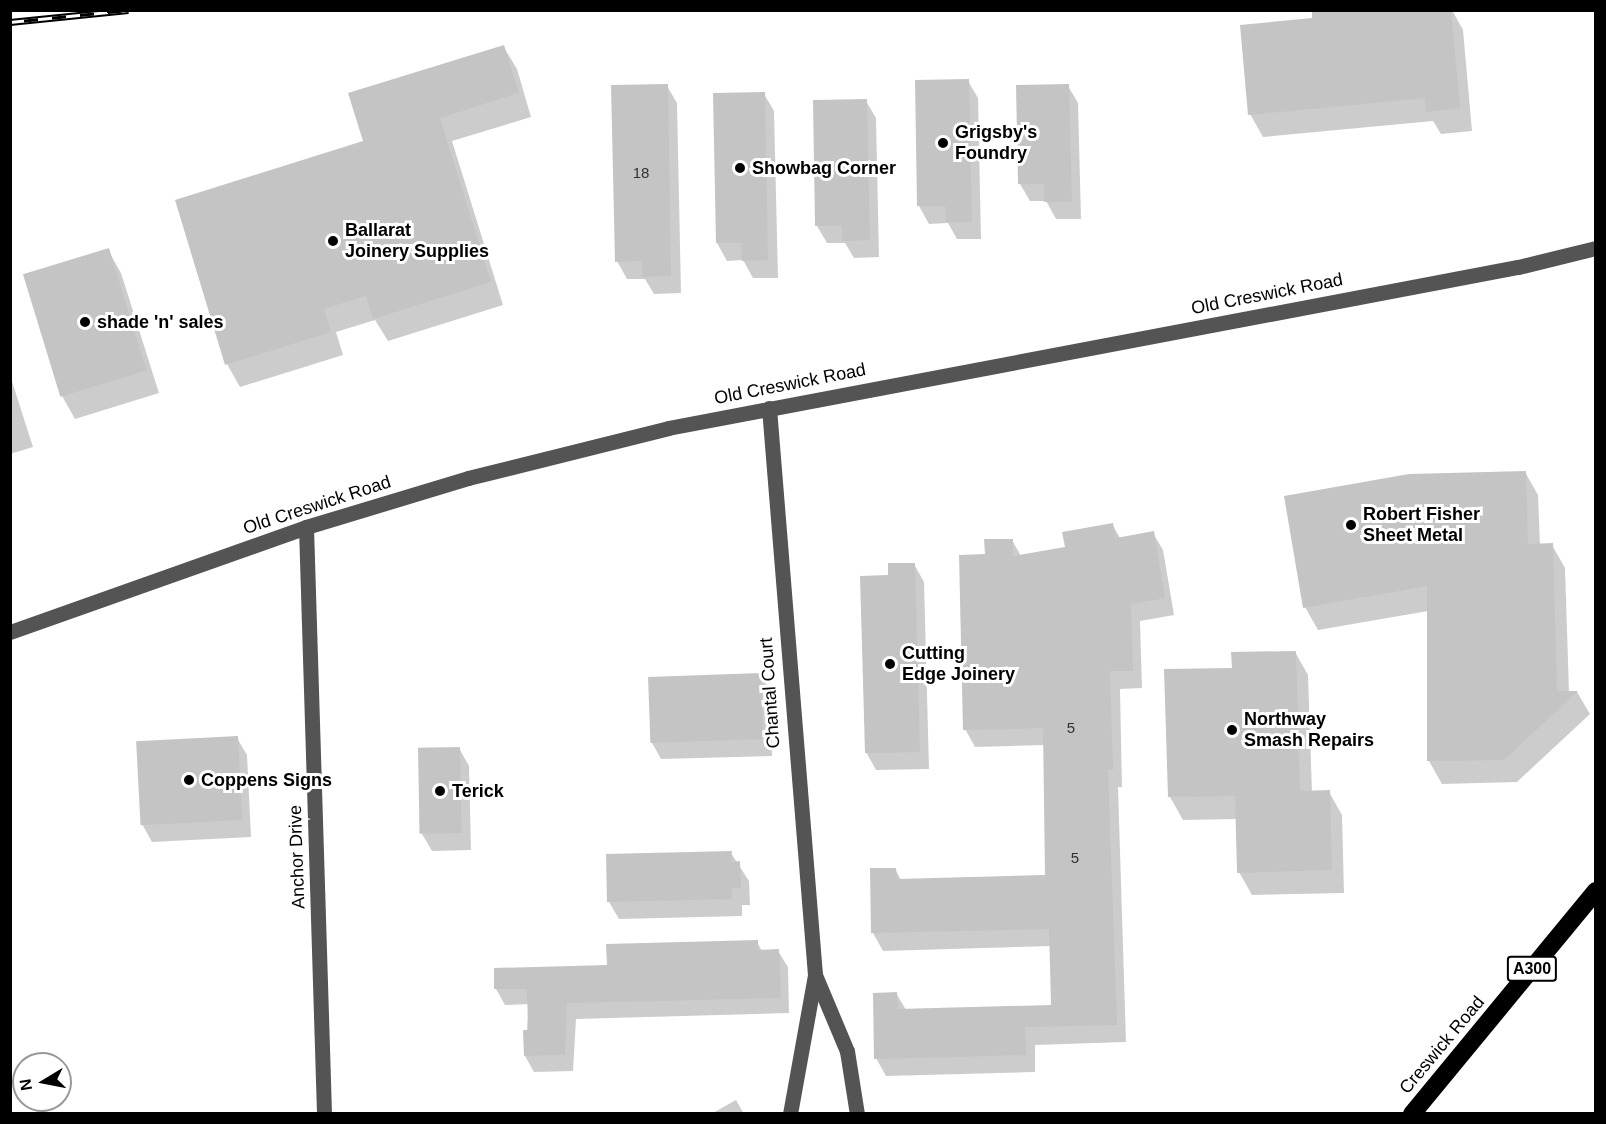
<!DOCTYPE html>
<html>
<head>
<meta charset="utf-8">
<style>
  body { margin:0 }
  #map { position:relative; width:1606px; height:1124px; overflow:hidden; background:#fff; font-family:Helvetica,sans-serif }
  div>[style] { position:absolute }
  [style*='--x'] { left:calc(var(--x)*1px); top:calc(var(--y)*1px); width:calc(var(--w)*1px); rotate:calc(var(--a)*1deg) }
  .shadow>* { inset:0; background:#0003 }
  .building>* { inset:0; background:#c4c4c4; transform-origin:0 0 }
  .minor>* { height:15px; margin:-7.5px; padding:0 7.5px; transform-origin:7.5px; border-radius:7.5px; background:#545454 }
  .highway>* { height:18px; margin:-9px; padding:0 9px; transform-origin:9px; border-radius:9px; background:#000 }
  .rail>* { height:7px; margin-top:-3.5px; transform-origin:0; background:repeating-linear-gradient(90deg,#fff 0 14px,#000 0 28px); box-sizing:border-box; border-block:2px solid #000 }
  .dots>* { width:16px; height:16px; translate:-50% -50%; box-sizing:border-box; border:3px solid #fff; border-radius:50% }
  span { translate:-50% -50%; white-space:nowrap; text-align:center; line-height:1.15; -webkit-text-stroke:6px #fff; paint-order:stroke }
  .number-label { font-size:15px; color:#313131 }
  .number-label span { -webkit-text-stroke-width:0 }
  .shield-label span { padding:2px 4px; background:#fff; border:2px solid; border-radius:4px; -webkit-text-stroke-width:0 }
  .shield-label { font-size:16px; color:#000; font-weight:700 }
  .poi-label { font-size:18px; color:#000; font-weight:700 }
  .left { translate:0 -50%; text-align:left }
  .street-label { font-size:18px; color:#000 }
  .frame { position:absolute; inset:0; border:12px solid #000; pointer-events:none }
  .north { position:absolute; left:12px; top:1052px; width:60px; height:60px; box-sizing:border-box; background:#fff; border:2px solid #999; border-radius:50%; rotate:260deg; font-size:16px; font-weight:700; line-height:24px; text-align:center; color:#000 }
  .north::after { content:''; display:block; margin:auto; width:21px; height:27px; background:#000; clip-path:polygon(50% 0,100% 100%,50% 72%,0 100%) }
</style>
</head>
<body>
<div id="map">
  <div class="shadow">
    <div style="clip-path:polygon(1313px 10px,1452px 10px,1463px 30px,1472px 131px,1441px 134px,1433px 121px,1263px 137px,1250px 114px,1314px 19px)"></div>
    <div style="clip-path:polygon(503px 46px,517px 69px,531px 117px,452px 141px,503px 305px,388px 341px,375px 320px,336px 332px,343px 355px,240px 387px,227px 364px,365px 142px)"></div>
    <div style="clip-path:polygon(968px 81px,978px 98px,981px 239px,957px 239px,948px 223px,929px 224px,919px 206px)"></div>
    <div style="clip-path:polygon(667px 86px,677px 103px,681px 293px,654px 294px,645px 279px,627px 279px,617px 261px)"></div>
    <div style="clip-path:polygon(1068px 86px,1078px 103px,1081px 219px,1056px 219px,1046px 201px,1030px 201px,1020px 184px)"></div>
    <div style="clip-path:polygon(764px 94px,774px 111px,778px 278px,753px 278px,743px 260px,727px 261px,717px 243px,714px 95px)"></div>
    <div style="clip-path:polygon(866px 101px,876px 118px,879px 257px,854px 258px,845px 243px,827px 243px,817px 226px)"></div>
    <div style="clip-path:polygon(108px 250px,121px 273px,159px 393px,75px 419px,62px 396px,25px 276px)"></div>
    <div style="clip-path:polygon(10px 375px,33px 447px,10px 454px)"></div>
    <div style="clip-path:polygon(1525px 472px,1538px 495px,1540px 545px,1552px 545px,1565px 568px,1569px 692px,1577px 692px,1590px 714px,1517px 782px,1442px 784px,1429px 761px,1428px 611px,1318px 630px,1305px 607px)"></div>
    <div style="clip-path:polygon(1112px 524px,1120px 538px,1153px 533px,1163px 550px,1174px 615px,1140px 621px,1142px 688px,1120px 689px,1122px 787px,1118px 787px,1126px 1042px,1035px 1045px,1035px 1072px,886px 1076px,876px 1058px,896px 993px,906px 1010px,1052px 1007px,1051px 946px,883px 951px,873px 933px,871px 870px,895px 869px,901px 880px,1047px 876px,1045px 745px,975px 747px,965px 729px,986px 555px,1012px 540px,1021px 556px,1067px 548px)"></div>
    <div style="clip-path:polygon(914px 564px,924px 582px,929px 769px,876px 770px,866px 752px)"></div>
    <div style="clip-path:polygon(1295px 652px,1308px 675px,1312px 792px,1329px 792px,1342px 815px,1344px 893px,1252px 895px,1239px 872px,1237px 819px,1183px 820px,1170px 797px,1166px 671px,1233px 669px)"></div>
    <div style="clip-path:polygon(761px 674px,771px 692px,772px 756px,661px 759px,651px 741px)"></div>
    <div style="clip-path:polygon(237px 738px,247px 755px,251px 837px,152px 842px,142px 824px)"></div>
    <div style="clip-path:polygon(459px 748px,469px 766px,471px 850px,432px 851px,422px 834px)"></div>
    <div style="clip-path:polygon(731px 853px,749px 881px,750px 905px,742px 905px,742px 916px,619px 919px,609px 902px)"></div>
    <div style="clip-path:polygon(757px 942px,762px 951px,778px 951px,788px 967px,789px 1013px,576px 1019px,573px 1071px,534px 1072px,525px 1056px,529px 1004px,505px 1005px,496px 989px,495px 969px,609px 966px)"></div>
    <div style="clip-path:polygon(736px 1100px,744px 1114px,711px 1114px)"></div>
  </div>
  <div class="building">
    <div style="clip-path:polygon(1451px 10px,1460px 108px,1426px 112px,1425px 98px,1248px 115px,1240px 25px,1312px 18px,1312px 11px)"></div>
    <div style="clip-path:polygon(504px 45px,519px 93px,440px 118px,491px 282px,373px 319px,366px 296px,324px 309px,331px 332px,225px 365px,175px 200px,363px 141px,348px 93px)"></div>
    <div style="clip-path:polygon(969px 79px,972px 222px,946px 222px,945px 206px,917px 206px,915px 80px)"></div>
    <div style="clip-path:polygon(668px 84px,671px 276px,642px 277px,642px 261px,615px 262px,611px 85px)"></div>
    <div style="clip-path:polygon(1069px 84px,1072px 202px,1044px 202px,1044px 184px,1018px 184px,1016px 85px)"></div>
    <div style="clip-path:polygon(765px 92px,768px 260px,742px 261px,741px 243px,716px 243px,713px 93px)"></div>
    <div style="clip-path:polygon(867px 99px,870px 240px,842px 241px,842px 226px,815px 226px,813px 100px)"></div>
    <div style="left:109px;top:248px;width:128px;height:90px;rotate:73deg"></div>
    <div style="clip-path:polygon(1526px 471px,1528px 544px,1553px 543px,1557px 691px,1578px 691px,1504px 760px,1427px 761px,1427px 586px,1303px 608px,1284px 496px,1409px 474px)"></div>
    <div style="clip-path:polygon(1113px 523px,1116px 538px,1154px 531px,1165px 598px,1131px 604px,1133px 671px,1110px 671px,1113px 770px,1108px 770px,1117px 1025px,1025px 1027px,1026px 1055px,874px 1059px,873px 993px,897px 992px,898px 1009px,1051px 1005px,1049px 929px,871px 933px,870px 868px,896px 868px,897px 879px,1045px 875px,1043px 728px,963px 730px,959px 555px,985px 554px,984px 539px,1013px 539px,1013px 556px,1065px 547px,1062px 532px)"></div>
    <div style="clip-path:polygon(888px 563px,915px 563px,920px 752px,865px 753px,860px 576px,888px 575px)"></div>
    <div style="clip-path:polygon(1296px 651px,1300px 791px,1330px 790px,1332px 870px,1237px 873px,1235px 796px,1168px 797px,1164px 669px,1232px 668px,1231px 652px)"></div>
    <div style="left:761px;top:673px;width:66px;height:113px;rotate:88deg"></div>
    <div style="left:238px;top:736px;width:84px;height:102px;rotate:87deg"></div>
    <div style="left:460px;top:747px;width:86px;height:42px;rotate:89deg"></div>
    <div style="clip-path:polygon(732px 851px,731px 862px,740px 861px,741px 888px,732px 888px,732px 899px,607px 902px,606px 854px)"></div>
    <div style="clip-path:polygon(758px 940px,758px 950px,779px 949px,781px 998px,567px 1003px,565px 1055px,524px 1056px,523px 1030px,528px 1030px,527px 989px,494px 989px,494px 968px,607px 965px,606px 944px)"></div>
  </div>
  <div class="minor">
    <div style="--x:769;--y:408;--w:569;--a:85.36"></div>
    <div style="--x:815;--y:975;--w:141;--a:100.2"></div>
    <div style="--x:306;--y:527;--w:587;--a:88.24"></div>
    <div style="--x:10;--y:632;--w:314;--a:-19.5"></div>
    <div style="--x:306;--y:527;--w:169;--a:-16.8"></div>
    <div style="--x:468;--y:478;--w:206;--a:-14"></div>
    <div style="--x:668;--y:428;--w:865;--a:-10.73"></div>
    <div style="--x:1518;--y:267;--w:80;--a:-13.7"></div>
    <div style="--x:815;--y:975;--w:82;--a:67.2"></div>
    <div style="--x:847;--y:1051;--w:64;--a:81"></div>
  </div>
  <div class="highway">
    <div style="--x:1412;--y:1114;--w:289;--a:-50.5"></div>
  </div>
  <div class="rail">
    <div style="--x:10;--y:22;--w:119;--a:-5.8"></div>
  </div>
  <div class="dots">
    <div style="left:943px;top:143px;background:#000"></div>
    <div style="left:740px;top:168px;background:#000"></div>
    <div style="left:333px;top:241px;background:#000"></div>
    <div style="left:85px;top:322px;background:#000"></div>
    <div style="left:1351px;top:525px;background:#000"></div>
    <div style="left:890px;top:664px;background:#000"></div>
    <div style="left:1232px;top:730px;background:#000"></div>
    <div style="left:189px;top:780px;background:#000"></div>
    <div style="left:440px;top:791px;background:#000"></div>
  </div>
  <div class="number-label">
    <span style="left:641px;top:173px">18</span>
    <span style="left:1071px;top:728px">5</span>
    <span style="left:1075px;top:858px">5</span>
  </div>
  <div class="shield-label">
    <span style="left:1532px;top:969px">A300</span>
  </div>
  <div class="poi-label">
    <span class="left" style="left:955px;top:143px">Grigsby's<br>Foundry</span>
    <span class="left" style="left:752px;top:168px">Showbag Corner</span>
    <span class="left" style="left:345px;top:241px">Ballarat<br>Joinery Supplies</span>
    <span class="left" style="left:97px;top:322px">shade 'n' sales</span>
    <span class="left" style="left:1363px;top:525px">Robert Fisher<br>Sheet Metal</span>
    <span class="left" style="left:902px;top:664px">Cutting<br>Edge Joinery</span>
    <span class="left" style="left:1244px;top:730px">Northway<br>Smash Repairs</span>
    <span class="left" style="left:201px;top:780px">Coppens Signs</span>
    <span class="left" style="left:452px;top:791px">Terick</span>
  </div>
  <div class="street-label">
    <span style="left:1267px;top:294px;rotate:-11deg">Old Creswick Road</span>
    <span style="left:790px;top:384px;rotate:-11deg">Old Creswick Road</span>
    <span style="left:317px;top:505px;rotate:-18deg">Old Creswick Road</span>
    <span style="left:770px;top:693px;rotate:-94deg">Chantal Court</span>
    <span style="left:297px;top:857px;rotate:-92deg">Anchor Drive</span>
    <span style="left:1442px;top:1045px;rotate:-50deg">Creswick Road</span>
  </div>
  <div class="frame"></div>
  <div class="north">N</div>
</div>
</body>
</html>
